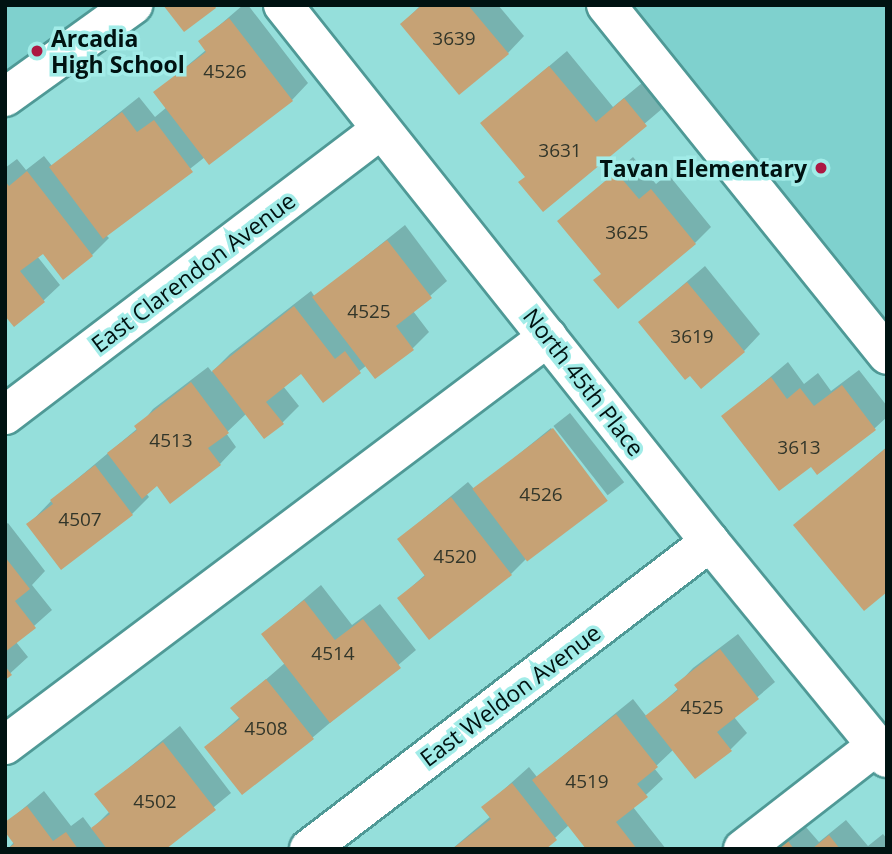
<!DOCTYPE html>
<html>
<head>
<meta charset="utf-8">
<style>
  body { margin:0 }
  #map { position:relative; width:892px; height:854px; overflow:hidden; background:#95dfdb; font-family:"Open Sans",sans-serif }
  div>[style] { position:absolute }
  [style*='--x'] { left:calc(var(--x)*1px); top:calc(var(--y)*1px); width:calc(var(--w)*1px); rotate:calc(var(--a)*1deg) }
  .built>* { inset:0; background:#7fd1ce }
  .shadow>* { inset:0; background:#0003; transform-origin:0 0 }
  .building>* { inset:0; background:#c6a275; transform-origin:0 0 }
  .roads { filter:drop-shadow(2px 0 #4f9996) drop-shadow(-2px 0 #4f9996) drop-shadow(0 2px #4f9996) drop-shadow(0 -2px #4f9996) }
  .minor>* { height:38px; margin:-19px; padding:0 19px; transform-origin:19px; border-radius:19px; background:#fff }
  .dots>* { width:19px; height:19px; translate:-50% -50%; box-sizing:border-box; border:4px solid #a2ece8; border-radius:50% }
  span { translate:-50% -50%; white-space:nowrap; text-align:center; line-height:1.15; -webkit-text-stroke:7px #a2ece8; paint-order:stroke }
  .number-label { font-size:19px; color:#32362a }
  .number-label span { -webkit-text-stroke-width:0 }
  .poi-label { font-size:23px; color:#001211; font-weight:700 }
  .left { translate:0 -50%; text-align:left }
  .right { translate:-100% -50%; text-align:right }
  .street-label { font-size:23px; color:#001211 }
  .frame { position:absolute; inset:0; border:7px solid #001211; pointer-events:none }
</style>
</head>
<body>
<div id="map">
  <div class="built">
    <div style="clip-path:polygon(5px 5px,133px 5px,5px 97px)"></div>
    <div style="clip-path:polygon(623px 5px,887px 5px,887px 331px)"></div>
  </div>
  <div class="shadow">
    <div style="clip-path:polygon(243px 5px,248px 5px,308px 83px,292px 100px,205px 157px,106px 235px,109px 238px,92px 255px,64px 277px,43px 251px,37px 256px,60px 285px,43px 301px,5px 313px,5px 168px,17px 159px,26px 170px,44px 156px,52px 166px,139px 97px,155px 117px,167px 107px,156px 92px,206px 50px,200px 42px)"></div>
    <div style="clip-path:polygon(421px 5px,498px 5px,524px 36px,508px 53px,402px 24px)"></div>
    <div style="clip-path:polygon(567px 51px,613px 107px,642px 83px,663px 108px,543px 210px,527px 177px,482px 123px)"></div>
    <div style="clip-path:polygon(633px 157px,656px 184px,668px 174px,711px 227px,695px 243px,560px 221px)"></div>
    <div style="clip-path:polygon(405px 225px,447px 281px,413px 311px,429px 332px,413px 348px,367px 365px,323px 400px,301px 372px,283px 386px,299px 406px,282px 423px,247px 413px,226px 433px,236px 447px,220px 464px,171px 501px,157px 484px,146px 493px,149px 497px,132px 514px,62px 568px,28px 525px,52px 500px,138px 428px,153px 409px,208px 367px,212px 372px,230px 354px,311px 291px,315px 297px)"></div>
    <div style="clip-path:polygon(705px 266px,760px 334px,744px 351px,640px 322px)"></div>
    <div style="clip-path:polygon(788px 362px,804px 384px,818px 373px,831px 391px,859px 370px,887px 406px,887px 417px,875px 428px,818px 473px,811px 464px,724px 416px)"></div>
    <div style="left:570px;top:413px;width:88px;height:21px;rotate:52deg"></div>
    <div style="clip-path:polygon(551px 428px,605px 499px,527px 558px,511px 574px,399px 598px,426px 574px,399px 539px,468px 482px,475px 490px)"></div>
    <div style="clip-path:polygon(887px 447px,887px 590px,795px 525px)"></div>
    <div style="clip-path:polygon(8px 523px,45px 571px,32px 585px,52px 610px,16px 642px,28px 657px,5px 678px,5px 525px)"></div>
    <div style="clip-path:polygon(321px 585px,352px 625px,380px 604px,416px 650px,312px 738px,206px 747px,240px 717px,233px 708px,285px 663px,263px 634px)"></div>
    <div style="clip-path:polygon(738px 634px,775px 682px,734px 717px,747px 733px,731px 749px,674px 749px,654px 768px,663px 779px,633px 807px,666px 849px,588px 849px,569px 825px,543px 849px,452px 849px,491px 816px,484px 807px,529px 767px,537px 777px,633px 699px,647px 717px,679px 688px,677px 685px,693px 668px)"></div>
    <div style="clip-path:polygon(180px 726px,231px 793px,163px 849px,8px 849px,14px 842px,5px 824px,44px 791px,71px 826px,83px 817px,92px 829px,110px 811px,97px 794px)"></div>
    <div style="clip-path:polygon(846px 820px,868px 846px,883px 834px,887px 839px,887px 849px,778px 849px,805px 826px,819px 842px)"></div>
  </div>
  <div class="building">
    <div style="clip-path:polygon(163px 5px,214px 5px,216px 8px,184px 32px)"></div>
    <div style="clip-path:polygon(422px 5px,468px 5px,509px 54px,459px 95px,400px 24px)"></div>
    <div style="clip-path:polygon(229px 18px,293px 101px,209px 165px,153px 92px,206px 52px,198px 41px)"></div>
    <div style="clip-path:polygon(549px 66px,596px 122px,624px 98px,647px 126px,543px 212px,518px 182px,525px 177px,480px 123px)"></div>
    <div style="clip-path:polygon(122px 112px,137px 132px,154px 120px,193px 172px,103px 239px,49px 167px)"></div>
    <div style="clip-path:polygon(27px 171px,93px 256px,63px 280px,43px 254px,20px 271px,45px 302px,14px 327px,5px 316px,5px 181px,9px 186px)"></div>
    <div style="clip-path:polygon(616px 172px,639px 199px,651px 189px,696px 244px,618px 309px,593px 280px,601px 274px,557px 221px)"></div>
    <div style="clip-path:polygon(387px 240px,432px 298px,396px 326px,414px 350px,375px 379px,312px 297px)"></div>
    <div style="clip-path:polygon(687px 282px,745px 352px,701px 389px,690px 376px,685px 380px,638px 322px)"></div>
    <div style="clip-path:polygon(294px 306px,335px 359px,345px 351px,361px 373px,323px 403px,301px 374px,266px 402px,284px 424px,264px 439px,212px 371px)"></div>
    <div style="clip-path:polygon(771px 377px,787px 399px,800px 388px,814px 406px,842px 385px,876px 430px,817px 475px,811px 467px,779px 491px,721px 416px)"></div>
    <div style="clip-path:polygon(191px 382px,229px 433px,208px 448px,221px 465px,170px 504px,157px 486px,142px 499px,107px 453px,137px 430px,134px 426px)"></div>
    <div style="left:553px;top:428px;width:91px;height:101px;rotate:53deg"></div>
    <div style="clip-path:polygon(887px 447px,887px 592px,864px 611px,793px 525px)"></div>
    <div style="clip-path:polygon(95px 465px,133px 515px,61px 570px,26px 524px,53px 504px,50px 500px)"></div>
    <div style="clip-path:polygon(451px 497px,512px 575px,429px 640px,397px 598px,425px 576px,397px 539px)"></div>
    <div style="clip-path:polygon(5px 557px,30px 589px,15px 601px,36px 628px,5px 652px)"></div>
    <div style="clip-path:polygon(304px 600px,335px 640px,363px 619px,401px 668px,330px 723px,261px 634px)"></div>
    <div style="clip-path:polygon(720px 649px,759px 699px,717px 732px,732px 751px,695px 779px,645px 716px,678px 690px,674px 685px)"></div>
    <div style="clip-path:polygon(5px 666px,12px 675px,5px 680px)"></div>
    <div style="clip-path:polygon(266px 679px,314px 739px,242px 795px,204px 747px,240px 719px,230px 708px)"></div>
    <div style="clip-path:polygon(616px 714px,658px 767px,637px 784px,648px 797px,616px 822px,637px 849px,586px 849px,532px 780px)"></div>
    <div style="clip-path:polygon(163px 742px,216px 810px,166px 849px,107px 849px,91px 828px,110px 814px,94px 794px)"></div>
    <div style="clip-path:polygon(512px 783px,557px 840px,546px 849px,452px 849px,491px 819px,481px 807px)"></div>
    <div style="clip-path:polygon(27px 806px,53px 841px,66px 832px,78px 849px,7px 849px,14px 844px,5px 832px,5px 822px)"></div>
    <div style="clip-path:polygon(829px 835px,840px 849px,812px 849px)"></div>
    <div style="clip-path:polygon(788px 841px,794px 849px,779px 849px)"></div>
  </div>
  <div class="roads">
    <div class="minor">
      <div style="--x:283;--y:5;--w:686;--a:51.51"></div>
      <div style="--x:710;--y:542;--w:279;--a:50.7"></div>
      <div style="--x:606;--y:5;--w:449;--a:51.2"></div>
      <div style="--x:5;--y:97;--w:158;--a:-35.7"></div>
      <div style="--x:5;--y:415;--w:472;--a:-37.2"></div>
      <div style="--x:5;--y:745;--w:679;--a:-36.92"></div>
      <div style="--x:309;--y:849;--w:505;--a:-37.44"></div>
      <div style="--x:743;--y:849;--w:170;--a:-37.8"></div>
    </div>
  </div>
  <div class="dots">
    <div style="left:37px;top:51px;background:#ac1843"></div>
    <div style="left:821px;top:168px;background:#ac1843"></div>
  </div>
  <div class="number-label">
    <span style="left:454px;top:39px">3639</span>
    <span style="left:225px;top:72px">4526</span>
    <span style="left:560px;top:151px">3631</span>
    <span style="left:627px;top:233px">3625</span>
    <span style="left:369px;top:312px">4525</span>
    <span style="left:692px;top:337px">3619</span>
    <span style="left:171px;top:441px">4513</span>
    <span style="left:799px;top:448px">3613</span>
    <span style="left:541px;top:495px">4526</span>
    <span style="left:80px;top:520px">4507</span>
    <span style="left:455px;top:557px">4520</span>
    <span style="left:333px;top:654px">4514</span>
    <span style="left:702px;top:708px">4525</span>
    <span style="left:266px;top:729px">4508</span>
    <span style="left:587px;top:782px">4519</span>
    <span style="left:155px;top:802px">4502</span>
  </div>
  <div class="poi-label">
    <span class="left" style="left:51px;top:51px">Arcadia<br>High School</span>
    <span class="right" style="left:807px;top:168px">Tavan Elementary</span>
  </div>
  <div class="street-label">
    <span style="left:193px;top:272px;rotate:-37deg">East Clarendon Avenue</span>
    <span style="left:584px;top:382px;rotate:52deg">North 45th Place</span>
    <span style="left:510px;top:695px;rotate:-37deg">East Weldon Avenue</span>
  </div>
  <div class="frame"></div>
</div>
</body>
</html>
